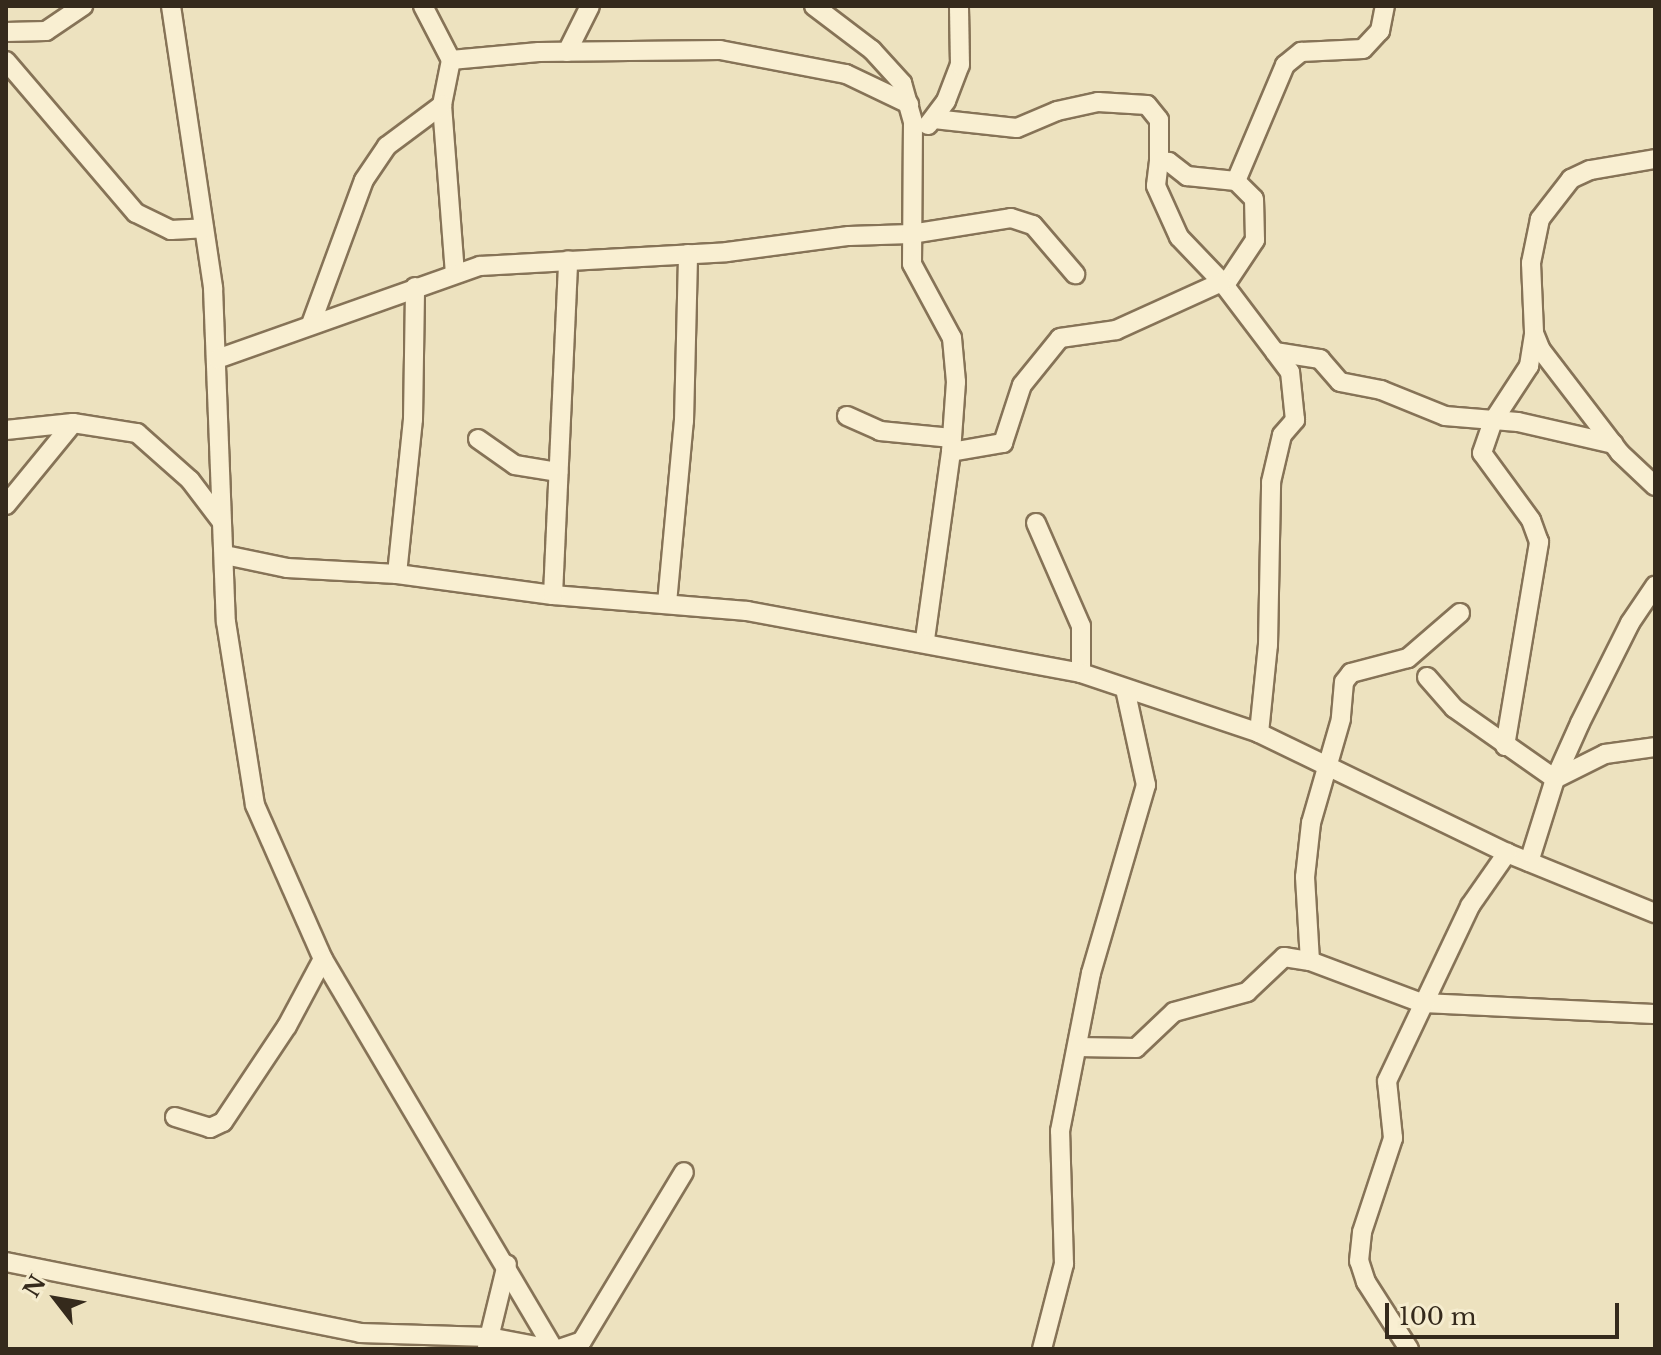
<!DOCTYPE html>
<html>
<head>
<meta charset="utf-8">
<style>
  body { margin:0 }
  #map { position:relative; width:1661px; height:1355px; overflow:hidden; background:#ede2bf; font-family:"Libre Baskerville",serif }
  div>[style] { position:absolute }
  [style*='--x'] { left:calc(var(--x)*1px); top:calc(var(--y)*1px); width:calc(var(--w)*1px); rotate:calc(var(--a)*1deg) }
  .roads { filter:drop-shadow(2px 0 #867357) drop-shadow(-2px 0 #867357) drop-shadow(0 2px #867357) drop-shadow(0 -2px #867357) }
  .minor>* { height:18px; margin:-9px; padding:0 9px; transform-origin:9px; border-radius:9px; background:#f9efd2 }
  span { translate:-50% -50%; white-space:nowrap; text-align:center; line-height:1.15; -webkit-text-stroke:7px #f5ecce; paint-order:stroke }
  .frame { position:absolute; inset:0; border:8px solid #352a1c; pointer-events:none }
  .north { position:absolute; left:16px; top:1259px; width:80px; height:80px; -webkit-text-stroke:6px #f5ecce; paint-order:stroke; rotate:301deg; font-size:22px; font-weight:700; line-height:32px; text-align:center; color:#352a1c }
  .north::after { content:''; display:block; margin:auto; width:28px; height:36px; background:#352a1c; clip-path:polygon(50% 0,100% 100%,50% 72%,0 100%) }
  .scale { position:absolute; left:1385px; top:1303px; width:234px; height:36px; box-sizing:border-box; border:4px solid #352a1c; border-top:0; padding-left:10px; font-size:24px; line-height:28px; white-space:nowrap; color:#352a1c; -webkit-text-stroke:6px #f5ecce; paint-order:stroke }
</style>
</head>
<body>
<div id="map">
  <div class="roads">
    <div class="minor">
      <div style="--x:171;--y:6;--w:285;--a:81.5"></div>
      <div style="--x:213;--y:288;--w:334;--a:87.8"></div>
      <div style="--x:226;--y:622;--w:185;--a:81"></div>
      <div style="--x:255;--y:805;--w:168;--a:66.2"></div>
      <div style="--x:323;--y:959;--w:453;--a:59.4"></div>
      <div style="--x:423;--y:6;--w:61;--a:62.6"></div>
      <div style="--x:451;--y:60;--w:46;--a:101.3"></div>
      <div style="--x:442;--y:105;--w:169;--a:85.6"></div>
      <div style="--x:814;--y:6;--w:73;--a:37.2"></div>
      <div style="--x:872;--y:50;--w:45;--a:47.7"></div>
      <div style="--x:902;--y:83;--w:41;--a:74.2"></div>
      <div style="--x:913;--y:122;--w:142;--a:90.4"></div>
      <div style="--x:912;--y:264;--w:84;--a:61.6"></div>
      <div style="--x:952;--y:338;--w:44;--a:84.8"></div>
      <div style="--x:956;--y:382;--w:70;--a:94.1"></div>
      <div style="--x:951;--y:452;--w:190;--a:97.9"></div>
      <div style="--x:6;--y:32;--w:40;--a:-1.4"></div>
      <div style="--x:46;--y:31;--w:45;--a:-34"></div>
      <div style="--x:567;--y:52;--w:51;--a:-63.4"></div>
      <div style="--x:451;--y:60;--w:88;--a:-5.2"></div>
      <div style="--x:539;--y:52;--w:181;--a:-0.6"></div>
      <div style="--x:720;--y:50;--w:128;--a:10.8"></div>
      <div style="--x:846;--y:74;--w:70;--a:25.5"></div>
      <div style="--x:6;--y:61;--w:200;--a:49.5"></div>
      <div style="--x:136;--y:213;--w:39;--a:26"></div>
      <div style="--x:171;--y:230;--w:33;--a:-3"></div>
      <div style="--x:934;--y:119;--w:83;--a:6.2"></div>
      <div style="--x:1017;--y:128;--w:43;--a:-23"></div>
      <div style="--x:1057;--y:111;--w:42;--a:-12.4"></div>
      <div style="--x:1098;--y:102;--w:49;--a:3.5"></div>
      <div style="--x:1147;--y:105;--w:19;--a:51"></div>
      <div style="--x:1159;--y:120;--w:41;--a:90"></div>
      <div style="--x:1159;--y:161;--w:10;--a:6"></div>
      <div style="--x:1169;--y:162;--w:23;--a:38"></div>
      <div style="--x:1187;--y:176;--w:49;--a:5.8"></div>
      <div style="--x:1236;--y:181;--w:25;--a:45"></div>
      <div style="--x:1254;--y:199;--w:41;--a:88.6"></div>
      <div style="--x:1255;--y:240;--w:54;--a:123.7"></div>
      <div style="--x:928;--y:125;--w:30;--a:-53"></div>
      <div style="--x:946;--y:101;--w:39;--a:-69"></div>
      <div style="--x:960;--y:65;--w:59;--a:-91"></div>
      <div style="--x:1655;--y:159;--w:66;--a:170.4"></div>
      <div style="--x:1590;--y:170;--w:21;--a:155"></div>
      <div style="--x:1571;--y:179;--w:51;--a:127.8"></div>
      <div style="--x:1540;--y:219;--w:45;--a:101.6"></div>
      <div style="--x:1531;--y:263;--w:70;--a:87.5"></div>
      <div style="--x:1534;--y:333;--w:18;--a:68"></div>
      <div style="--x:1541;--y:350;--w:130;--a:52.5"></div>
      <div style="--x:1620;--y:453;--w:48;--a:43.3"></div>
      <div style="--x:1159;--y:161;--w:25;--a:97"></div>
      <div style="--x:1156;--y:186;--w:56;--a:65.7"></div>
      <div style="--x:1179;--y:237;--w:62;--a:46.3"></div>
      <div style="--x:1222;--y:282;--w:88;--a:52.9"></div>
      <div style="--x:1275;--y:352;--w:46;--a:8.8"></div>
      <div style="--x:1320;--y:359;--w:30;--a:49"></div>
      <div style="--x:1340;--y:382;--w:42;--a:11"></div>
      <div style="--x:1381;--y:390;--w:69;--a:22.1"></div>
      <div style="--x:1445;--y:416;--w:73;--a:4.7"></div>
      <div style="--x:1518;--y:422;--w:98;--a:12.9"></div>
      <div style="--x:1236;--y:181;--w:126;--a:-67.1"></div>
      <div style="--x:1285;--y:65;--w:21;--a:-39"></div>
      <div style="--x:1301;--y:52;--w:62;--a:-2.8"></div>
      <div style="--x:1363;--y:49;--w:25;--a:-47"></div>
      <div style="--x:1380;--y:31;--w:25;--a:-79"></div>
      <div style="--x:311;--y:324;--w:153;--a:-69.8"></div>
      <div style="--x:364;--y:180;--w:41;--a:-55.9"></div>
      <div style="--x:387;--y:146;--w:69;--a:-36.7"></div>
      <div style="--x:217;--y:359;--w:279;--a:-19.5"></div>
      <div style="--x:480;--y:266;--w:247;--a:-3.2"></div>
      <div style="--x:727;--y:252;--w:123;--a:-7.5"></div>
      <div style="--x:849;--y:236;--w:62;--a:-1.8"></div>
      <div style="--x:911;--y:234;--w:101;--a:-9.1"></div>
      <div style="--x:1011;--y:218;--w:23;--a:18"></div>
      <div style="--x:1033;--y:225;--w:65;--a:49.4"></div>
      <div style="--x:847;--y:416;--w:36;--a:24"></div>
      <div style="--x:880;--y:431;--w:72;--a:5.6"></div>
      <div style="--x:6;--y:430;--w:67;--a:-6"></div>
      <div style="--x:73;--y:423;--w:65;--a:8.9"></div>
      <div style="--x:137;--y:433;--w:71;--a:41.6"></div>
      <div style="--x:190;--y:480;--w:51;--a:52.9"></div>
      <div style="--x:478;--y:439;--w:45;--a:35.1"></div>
      <div style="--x:515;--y:465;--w:44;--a:9.2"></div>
      <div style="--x:951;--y:452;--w:53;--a:-9.8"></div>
      <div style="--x:1003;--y:443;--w:61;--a:-71.9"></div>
      <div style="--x:1022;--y:385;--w:60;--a:-51"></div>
      <div style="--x:1060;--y:338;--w:57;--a:-8.1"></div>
      <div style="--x:1116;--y:330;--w:116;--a:-24.4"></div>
      <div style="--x:6;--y:505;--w:106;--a:-50.7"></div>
      <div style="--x:1036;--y:523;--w:112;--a:66.4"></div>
      <div style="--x:1081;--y:626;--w:47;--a:90"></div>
      <div style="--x:225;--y:555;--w:63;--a:11.8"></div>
      <div style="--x:287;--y:568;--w:110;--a:3.1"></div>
      <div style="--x:397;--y:574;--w:157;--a:7.7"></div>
      <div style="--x:553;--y:595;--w:195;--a:4.7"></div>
      <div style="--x:747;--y:611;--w:340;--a:10.5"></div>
      <div style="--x:1081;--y:673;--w:188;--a:18.6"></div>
      <div style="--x:1259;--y:733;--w:276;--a:25.8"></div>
      <div style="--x:1507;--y:853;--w:160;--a:22.1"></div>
      <div style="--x:397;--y:574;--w:156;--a:-84.1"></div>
      <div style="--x:413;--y:419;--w:132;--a:-89.1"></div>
      <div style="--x:553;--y:595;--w:335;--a:-87.4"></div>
      <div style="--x:667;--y:603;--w:183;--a:-84.7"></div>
      <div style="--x:684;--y:421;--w:167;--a:-88.6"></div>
      <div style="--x:1460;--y:613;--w:69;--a:139.1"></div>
      <div style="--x:1408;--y:658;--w:59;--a:165.3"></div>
      <div style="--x:1351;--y:673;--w:11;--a:128"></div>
      <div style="--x:1344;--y:682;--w:37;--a:95"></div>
      <div style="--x:1341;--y:719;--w:108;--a:106.1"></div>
      <div style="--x:1311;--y:823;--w:54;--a:96.3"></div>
      <div style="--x:1305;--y:877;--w:84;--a:86.6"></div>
      <div style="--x:1310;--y:961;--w:120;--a:20.6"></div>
      <div style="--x:1422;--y:1003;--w:233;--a:2.7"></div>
      <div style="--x:1427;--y:677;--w:41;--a:48.9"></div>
      <div style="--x:1454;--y:708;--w:123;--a:35.1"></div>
      <div style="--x:1555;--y:779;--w:56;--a:-26.6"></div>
      <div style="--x:1605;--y:754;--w:50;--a:-8"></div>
      <div style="--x:1259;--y:733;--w:88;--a:-84.2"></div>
      <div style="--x:1268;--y:645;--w:163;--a:-88.9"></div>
      <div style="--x:1271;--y:482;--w:48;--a:-76.8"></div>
      <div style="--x:1282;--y:435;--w:20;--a:-49"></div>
      <div style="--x:1295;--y:420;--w:48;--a:-95.9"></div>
      <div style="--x:1290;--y:372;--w:25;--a:-127"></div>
      <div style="--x:1505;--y:746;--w:207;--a:-80.5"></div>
      <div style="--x:1539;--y:542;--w:23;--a:-110"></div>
      <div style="--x:1531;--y:520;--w:83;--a:-126.2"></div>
      <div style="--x:1482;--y:453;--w:34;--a:-71"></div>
      <div style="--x:1493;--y:421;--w:66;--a:-56.8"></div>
      <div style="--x:1529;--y:366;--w:31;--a:-81"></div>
      <div style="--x:1529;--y:862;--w:87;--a:-72.6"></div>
      <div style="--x:1555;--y:779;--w:61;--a:-65.9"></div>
      <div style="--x:1580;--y:723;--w:112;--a:-63.4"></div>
      <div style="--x:1630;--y:623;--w:45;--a:-56"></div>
      <div style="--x:1077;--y:1047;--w:59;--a:1"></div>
      <div style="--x:1136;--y:1048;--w:52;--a:-43.5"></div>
      <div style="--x:1174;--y:1012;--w:76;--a:-15.3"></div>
      <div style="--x:1247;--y:992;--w:51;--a:-43.4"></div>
      <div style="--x:1284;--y:957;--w:26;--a:9"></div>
      <div style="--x:175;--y:1117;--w:37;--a:17"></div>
      <div style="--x:210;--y:1128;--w:14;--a:-25"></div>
      <div style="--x:223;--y:1122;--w:115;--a:-56.3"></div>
      <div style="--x:287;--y:1026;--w:76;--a:-61.8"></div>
      <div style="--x:6;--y:1262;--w:361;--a:11.3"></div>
      <div style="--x:360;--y:1333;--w:129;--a:1.8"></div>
      <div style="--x:489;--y:1337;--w:64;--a:10.8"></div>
      <div style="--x:487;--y:1346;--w:84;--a:-76.3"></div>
      <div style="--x:559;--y:1349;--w:24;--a:-19"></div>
      <div style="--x:582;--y:1341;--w:197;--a:-58.9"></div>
      <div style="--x:1042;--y:1349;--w:88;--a:-75.5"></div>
      <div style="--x:1064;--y:1264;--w:133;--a:-91.7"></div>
      <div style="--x:1060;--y:1131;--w:161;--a:-78.9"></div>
      <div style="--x:1091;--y:973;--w:196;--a:-73.7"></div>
      <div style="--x:1146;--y:785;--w:98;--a:-102.3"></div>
      <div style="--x:1409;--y:1349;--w:80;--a:-122.7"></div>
      <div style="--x:1366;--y:1282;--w:22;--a:-108"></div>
      <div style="--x:1359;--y:1261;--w:29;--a:-84"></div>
      <div style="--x:1362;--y:1232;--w:99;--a:-71.7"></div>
      <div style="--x:1393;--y:1138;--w:57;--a:-96"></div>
      <div style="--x:1387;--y:1081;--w:194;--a:-64.6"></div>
      <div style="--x:1470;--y:906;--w:65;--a:-55.1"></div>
    </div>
  </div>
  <div class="frame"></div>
  <div class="north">N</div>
  <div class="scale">100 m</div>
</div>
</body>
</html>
